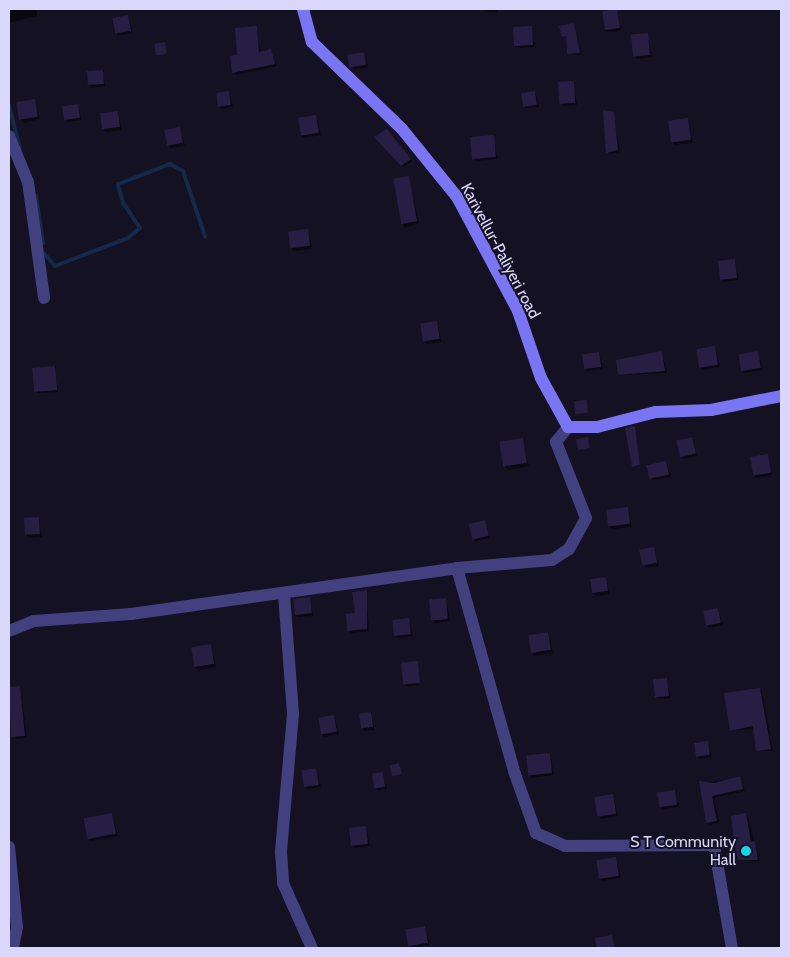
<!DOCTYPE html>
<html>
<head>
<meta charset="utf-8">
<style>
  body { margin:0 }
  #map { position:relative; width:790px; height:957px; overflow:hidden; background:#141123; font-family:Cabin,sans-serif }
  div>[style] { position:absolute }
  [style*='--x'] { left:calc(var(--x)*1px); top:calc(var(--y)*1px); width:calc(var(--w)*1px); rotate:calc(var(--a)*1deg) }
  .shadow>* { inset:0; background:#0007; transform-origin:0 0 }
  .stream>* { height:4px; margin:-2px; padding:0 2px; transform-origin:2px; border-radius:2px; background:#152949 }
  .building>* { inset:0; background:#261e43; transform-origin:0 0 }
  .minor>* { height:12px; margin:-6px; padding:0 6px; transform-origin:6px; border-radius:6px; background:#42407e }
  .secondary>* { height:12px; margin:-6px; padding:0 6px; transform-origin:6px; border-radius:6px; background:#7a76f3 }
  .dots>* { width:14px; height:14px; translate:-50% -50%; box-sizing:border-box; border:2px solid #141123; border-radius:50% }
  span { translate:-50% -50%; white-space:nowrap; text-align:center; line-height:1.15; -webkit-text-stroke:4px #141123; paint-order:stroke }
  .street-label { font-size:16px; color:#dbd7fb }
  .poi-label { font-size:16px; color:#dbd7fb }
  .right { translate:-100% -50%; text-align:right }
  .frame { position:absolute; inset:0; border:10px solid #dbd7fb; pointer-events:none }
</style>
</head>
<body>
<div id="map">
  <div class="shadow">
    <div style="clip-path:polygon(9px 9px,44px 9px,37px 11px,37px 16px,9px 23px)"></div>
    <div style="clip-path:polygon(485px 9px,497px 9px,497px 12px,488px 12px)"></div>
    <div style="clip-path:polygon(617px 10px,621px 31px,608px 32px,605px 30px)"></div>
    <div style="clip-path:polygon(128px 16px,133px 33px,118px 36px,116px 33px)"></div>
    <div style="clip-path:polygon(573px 24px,575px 26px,581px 55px,568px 53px,567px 37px,563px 36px)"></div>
    <div style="clip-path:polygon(256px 28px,261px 53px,270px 50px,277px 66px,235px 75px,238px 56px)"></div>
    <div style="clip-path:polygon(531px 28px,535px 47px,519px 48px,516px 46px)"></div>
    <div style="clip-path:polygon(647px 35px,652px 57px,638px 59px,635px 57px)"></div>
    <div style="clip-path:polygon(364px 53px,368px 68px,354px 69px,348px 55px)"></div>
    <div style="clip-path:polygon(102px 71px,106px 86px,92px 88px,89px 85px)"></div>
    <div style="clip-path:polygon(573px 83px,577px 105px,564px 106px,561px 104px)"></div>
    <div style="clip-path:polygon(229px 92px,233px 107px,221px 109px,217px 93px)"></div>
    <div style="clip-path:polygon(535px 92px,539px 107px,526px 108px,524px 106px)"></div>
    <div style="clip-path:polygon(34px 100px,40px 119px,24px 123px,21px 120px)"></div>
    <div style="clip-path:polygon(78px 106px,82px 120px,67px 122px,65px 119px)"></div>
    <div style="clip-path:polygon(118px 112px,122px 130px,106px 132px,103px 129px)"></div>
    <div style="clip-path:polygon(613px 113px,620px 152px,609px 154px,608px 153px)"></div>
    <div style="clip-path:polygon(316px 116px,321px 135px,304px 138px,301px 135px)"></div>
    <div style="clip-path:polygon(688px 119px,693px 143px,675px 145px,672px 142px)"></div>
    <div style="clip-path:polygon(180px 129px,185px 146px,170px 148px,168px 145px)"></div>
    <div style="clip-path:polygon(388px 132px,412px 161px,404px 167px,376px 137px)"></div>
    <div style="clip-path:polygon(493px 136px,498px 159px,476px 161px,474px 159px)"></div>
    <div style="clip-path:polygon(408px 177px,419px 223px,405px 228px,403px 225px)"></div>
    <div style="clip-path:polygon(308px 231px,312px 249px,294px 251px,291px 248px)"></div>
    <div style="clip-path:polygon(734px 260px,739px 280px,724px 282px,721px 279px)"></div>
    <div style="clip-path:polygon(437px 322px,442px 342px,427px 344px,424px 342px)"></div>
    <div style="clip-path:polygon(715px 347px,720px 367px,703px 370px,700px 367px)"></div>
    <div style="clip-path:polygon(662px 352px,667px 373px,619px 375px)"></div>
    <div style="clip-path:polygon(758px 352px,763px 370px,744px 373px,741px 370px)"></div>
    <div style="clip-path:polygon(599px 353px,603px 369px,587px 371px,585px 369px)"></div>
    <div style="clip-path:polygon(54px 367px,58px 392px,38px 393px,36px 391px)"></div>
    <div style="clip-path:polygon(635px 427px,640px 466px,634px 467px,633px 466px)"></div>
    <div style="clip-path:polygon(692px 438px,697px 456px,683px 459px,680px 456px)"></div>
    <div style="clip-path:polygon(522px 439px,529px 466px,508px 470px,505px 467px)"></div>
    <div style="clip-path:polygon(767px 455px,772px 476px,756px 478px,754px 476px)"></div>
    <div style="clip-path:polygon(666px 462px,671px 477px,653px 480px,648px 465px)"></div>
    <div style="clip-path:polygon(628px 508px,632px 527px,612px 529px,609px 526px)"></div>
    <div style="clip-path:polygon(39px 519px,42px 537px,29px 538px,26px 535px)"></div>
    <div style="clip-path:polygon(485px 521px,490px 538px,476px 541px,473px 539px)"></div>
    <div style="clip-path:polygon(653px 548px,659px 566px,646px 568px,644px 565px)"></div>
    <div style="clip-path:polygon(605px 578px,610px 594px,596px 596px,593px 593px)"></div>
    <div style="clip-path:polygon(366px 591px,369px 631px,351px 633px,349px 630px)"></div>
    <div style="clip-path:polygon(309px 598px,314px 616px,298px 617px,295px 615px)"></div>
    <div style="clip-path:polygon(446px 599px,450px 621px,435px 623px,432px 620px)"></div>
    <div style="clip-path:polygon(718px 609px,723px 625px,709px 628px,707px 625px)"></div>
    <div style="clip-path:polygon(409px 620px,413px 636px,398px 639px,395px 636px)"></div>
    <div style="clip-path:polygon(548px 633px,553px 653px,535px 656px,532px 653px)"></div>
    <div style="clip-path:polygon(211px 645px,216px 667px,198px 670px,195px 667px)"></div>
    <div style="clip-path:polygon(418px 662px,419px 685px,407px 687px,404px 684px)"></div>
    <div style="clip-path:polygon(666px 680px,671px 698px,660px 699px,657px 697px)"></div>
    <div style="left:20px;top:687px;width:51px;height:11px;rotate:82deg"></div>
    <div style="clip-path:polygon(759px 689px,762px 691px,773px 751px,758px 750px,754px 729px,731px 731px)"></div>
    <div style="clip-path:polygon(371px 713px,375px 730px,365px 731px,362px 728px)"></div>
    <div style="clip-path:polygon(334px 716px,339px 734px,324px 737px,322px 734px)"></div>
    <div style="clip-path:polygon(708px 742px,712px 757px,700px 759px,697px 756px)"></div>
    <div style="clip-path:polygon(550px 754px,554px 775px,532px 778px,529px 775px)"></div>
    <div style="clip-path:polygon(316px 770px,321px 787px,308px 789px,305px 787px)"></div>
    <div style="clip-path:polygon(382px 773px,387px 789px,378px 790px,375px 788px)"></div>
    <div style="clip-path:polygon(740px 778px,745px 791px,714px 798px,719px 822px,709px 825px,700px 783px)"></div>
    <div style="clip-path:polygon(674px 791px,679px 807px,662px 809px,660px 806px)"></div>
    <div style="clip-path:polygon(613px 795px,618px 816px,601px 819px,598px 816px)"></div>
    <div style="clip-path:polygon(112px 814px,118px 836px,91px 841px,88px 839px)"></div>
    <div style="clip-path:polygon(746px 814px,748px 817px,760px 862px,740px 860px)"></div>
    <div style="clip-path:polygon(366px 828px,370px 846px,355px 848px,352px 845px)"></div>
    <div style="clip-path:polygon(616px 859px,621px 878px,603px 881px,600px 879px)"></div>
    <div style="clip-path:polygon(425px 928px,430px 945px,411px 948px,408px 945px)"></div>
    <div style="clip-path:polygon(612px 937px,616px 948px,598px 948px,597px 939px)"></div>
  </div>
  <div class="stream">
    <div style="--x:9;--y:105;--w:45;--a:76"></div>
    <div style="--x:36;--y:196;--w:48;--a:81.5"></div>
    <div style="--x:44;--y:253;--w:17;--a:50"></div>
    <div style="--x:55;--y:266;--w:78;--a:-21"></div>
    <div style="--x:128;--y:238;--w:16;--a:-40"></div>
    <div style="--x:140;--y:228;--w:30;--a:-124"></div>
    <div style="--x:123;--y:203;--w:20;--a:-105"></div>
    <div style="--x:118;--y:184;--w:56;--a:-21"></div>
    <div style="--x:170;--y:164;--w:15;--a:28"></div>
    <div style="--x:183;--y:171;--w:69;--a:71.3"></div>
  </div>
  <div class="building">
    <div style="left:617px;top:9px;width:19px;height:15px;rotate:81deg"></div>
    <div style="left:128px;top:15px;width:16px;height:16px;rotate:79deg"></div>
    <div style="clip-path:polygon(574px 23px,580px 53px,567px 54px,566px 36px,562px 37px,559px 26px)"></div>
    <div style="clip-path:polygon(257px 26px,259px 52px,271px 49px,275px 64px,232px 73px,230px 56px,237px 55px,235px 28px)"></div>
    <div style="left:532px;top:26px;width:19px;height:19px;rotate:87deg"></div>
    <div style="left:648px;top:33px;width:22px;height:17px;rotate:85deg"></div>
    <div style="left:165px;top:42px;width:12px;height:11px;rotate:81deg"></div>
    <div style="left:364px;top:52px;width:13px;height:17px;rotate:81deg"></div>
    <div style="left:103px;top:70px;width:14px;height:16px;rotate:86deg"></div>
    <div style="left:574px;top:81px;width:22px;height:16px;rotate:87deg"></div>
    <div style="left:229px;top:91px;width:14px;height:13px;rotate:82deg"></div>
    <div style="left:535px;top:91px;width:14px;height:14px;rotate:82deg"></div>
    <div style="left:35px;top:99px;width:18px;height:19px;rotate:81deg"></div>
    <div style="left:78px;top:104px;width:14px;height:16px;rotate:82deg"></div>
    <div style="clip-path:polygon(603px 110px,614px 112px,618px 150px,606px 153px)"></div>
    <div style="left:118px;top:111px;width:16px;height:18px;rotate:83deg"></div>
    <div style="left:316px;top:115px;width:18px;height:18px;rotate:81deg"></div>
    <div style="left:688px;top:118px;width:22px;height:20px;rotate:82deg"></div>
    <div style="left:180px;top:127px;width:16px;height:16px;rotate:79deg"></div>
    <div style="clip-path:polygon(387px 129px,411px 159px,401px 166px,374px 137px)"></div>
    <div style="left:494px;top:135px;width:22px;height:24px;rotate:85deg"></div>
    <div style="left:409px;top:176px;width:46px;height:16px;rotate:80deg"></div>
    <div style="left:308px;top:229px;width:17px;height:20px;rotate:83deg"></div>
    <div style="left:735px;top:259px;width:19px;height:17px;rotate:84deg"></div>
    <div style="left:437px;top:321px;width:18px;height:17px;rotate:81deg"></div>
    <div style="left:715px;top:346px;width:19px;height:19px;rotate:81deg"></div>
    <div style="clip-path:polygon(662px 351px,665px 371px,618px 375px,616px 360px)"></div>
    <div style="left:758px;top:351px;width:17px;height:20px;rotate:80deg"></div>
    <div style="left:599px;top:352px;width:15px;height:17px;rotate:82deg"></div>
    <div style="left:55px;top:366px;width:24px;height:23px;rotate:85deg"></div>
    <div style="left:587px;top:400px;width:13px;height:13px;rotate:86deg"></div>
    <div style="clip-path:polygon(635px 426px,640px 465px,632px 467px,625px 428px)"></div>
    <div style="left:588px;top:437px;width:11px;height:12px;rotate:80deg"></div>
    <div style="left:692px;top:437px;width:17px;height:16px;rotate:77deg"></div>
    <div style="left:523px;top:438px;width:25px;height:24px;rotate:81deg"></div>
    <div style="left:768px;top:454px;width:19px;height:18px;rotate:81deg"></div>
    <div style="left:666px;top:461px;width:14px;height:20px;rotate:78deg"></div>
    <div style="left:628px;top:507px;width:17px;height:22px;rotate:83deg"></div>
    <div style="left:39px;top:517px;width:17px;height:15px;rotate:87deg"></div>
    <div style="left:485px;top:520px;width:16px;height:17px;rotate:76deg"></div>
    <div style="left:654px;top:547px;width:16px;height:15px;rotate:79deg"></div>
    <div style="left:606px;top:577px;width:14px;height:16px;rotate:82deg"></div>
    <div style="clip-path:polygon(367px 590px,367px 629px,347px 631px,346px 614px,355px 613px,352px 592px)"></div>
    <div style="left:310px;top:597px;width:16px;height:17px;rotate:83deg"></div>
    <div style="left:446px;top:598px;width:21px;height:17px;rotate:85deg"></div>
    <div style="left:718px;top:608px;width:15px;height:15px;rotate:79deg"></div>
    <div style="left:409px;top:618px;width:16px;height:17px;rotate:83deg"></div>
    <div style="left:548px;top:632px;width:18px;height:20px;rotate:81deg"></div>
    <div style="left:211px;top:644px;width:20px;height:20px;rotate:81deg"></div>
    <div style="left:418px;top:661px;width:22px;height:17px;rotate:85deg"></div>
    <div style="left:667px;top:678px;width:18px;height:14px;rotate:84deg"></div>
    <div style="clip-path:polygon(20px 686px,25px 736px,11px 737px,9px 687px)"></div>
    <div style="clip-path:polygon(760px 688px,771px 749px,756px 751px,753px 726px,730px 731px,724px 693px)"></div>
    <div style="left:371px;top:712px;width:15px;height:12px;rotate:82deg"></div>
    <div style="left:334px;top:715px;width:17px;height:16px;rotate:80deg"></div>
    <div style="left:708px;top:741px;width:14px;height:14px;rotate:82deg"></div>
    <div style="left:550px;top:753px;width:20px;height:24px;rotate:84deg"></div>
    <div style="left:399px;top:763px;width:11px;height:10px;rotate:75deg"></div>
    <div style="left:316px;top:768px;width:17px;height:15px;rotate:80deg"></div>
    <div style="left:383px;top:772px;width:15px;height:11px;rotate:82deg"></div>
    <div style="clip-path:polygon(740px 776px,743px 789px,712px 796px,717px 821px,706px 823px,699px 781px,714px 783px)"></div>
    <div style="left:675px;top:790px;width:15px;height:18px;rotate:82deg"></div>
    <div style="left:613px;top:794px;width:20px;height:19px;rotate:81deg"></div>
    <div style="left:112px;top:813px;width:21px;height:29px;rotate:79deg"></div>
    <div style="clip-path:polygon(746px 813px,751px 842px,755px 841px,758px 860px,738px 860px,734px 843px,731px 816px)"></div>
    <div style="left:366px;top:826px;width:18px;height:17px;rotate:84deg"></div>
    <div style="left:616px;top:857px;width:19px;height:20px;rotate:81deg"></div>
    <div style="left:425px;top:926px;width:17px;height:20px;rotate:80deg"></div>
    <div style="clip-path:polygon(612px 935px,615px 948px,597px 948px,595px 938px)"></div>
  </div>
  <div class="minor">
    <div style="--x:9;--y:136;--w:50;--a:67.6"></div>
    <div style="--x:28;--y:182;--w:117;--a:82.1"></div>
    <div style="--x:457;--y:568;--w:214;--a:74.3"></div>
    <div style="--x:515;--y:774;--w:63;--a:70.4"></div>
    <div style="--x:536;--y:833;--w:32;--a:24"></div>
    <div style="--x:565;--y:846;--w:149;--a:-0.4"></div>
    <div style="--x:714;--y:845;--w:105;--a:80.1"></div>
    <div style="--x:284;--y:594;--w:120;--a:85.7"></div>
    <div style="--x:293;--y:714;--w:139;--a:95"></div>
    <div style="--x:281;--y:852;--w:31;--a:86"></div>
    <div style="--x:283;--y:883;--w:71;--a:66"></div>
    <div style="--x:9;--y:631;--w:27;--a:-22"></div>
    <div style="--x:34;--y:621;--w:97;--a:-4.1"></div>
    <div style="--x:131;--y:614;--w:329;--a:-8"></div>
    <div style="--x:457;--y:568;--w:95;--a:-4.8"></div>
    <div style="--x:552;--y:560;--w:20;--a:-33"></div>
    <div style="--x:569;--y:549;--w:35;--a:-61"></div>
    <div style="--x:586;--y:518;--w:82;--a:-111.5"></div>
    <div style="--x:556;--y:442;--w:19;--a:-51"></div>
    <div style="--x:9;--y:847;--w:80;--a:84.3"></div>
    <div style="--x:17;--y:927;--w:21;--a:101"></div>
  </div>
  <div class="secondary">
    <div style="--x:303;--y:9;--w:34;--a:75"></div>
    <div style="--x:312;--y:42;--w:125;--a:44"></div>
    <div style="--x:402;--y:129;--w:87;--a:51"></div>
    <div style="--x:457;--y:197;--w:129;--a:61.8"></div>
    <div style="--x:518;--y:311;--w:71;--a:71.1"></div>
    <div style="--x:541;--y:378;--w:56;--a:61.1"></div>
    <div style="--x:568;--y:427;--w:29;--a:0"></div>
    <div style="--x:597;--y:427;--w:61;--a:-14.3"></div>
    <div style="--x:656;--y:412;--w:55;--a:-2.1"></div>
    <div style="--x:711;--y:410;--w:71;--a:-11.3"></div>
  </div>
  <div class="dots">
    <div style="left:746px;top:851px;background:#15d3e9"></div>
  </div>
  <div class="street-label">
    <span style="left:500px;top:251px;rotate:62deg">Karivellur-Paliyeri road</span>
  </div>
  <div class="poi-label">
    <span class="right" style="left:736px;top:851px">S T Community<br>Hall</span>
  </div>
  <div class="frame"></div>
</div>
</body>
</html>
